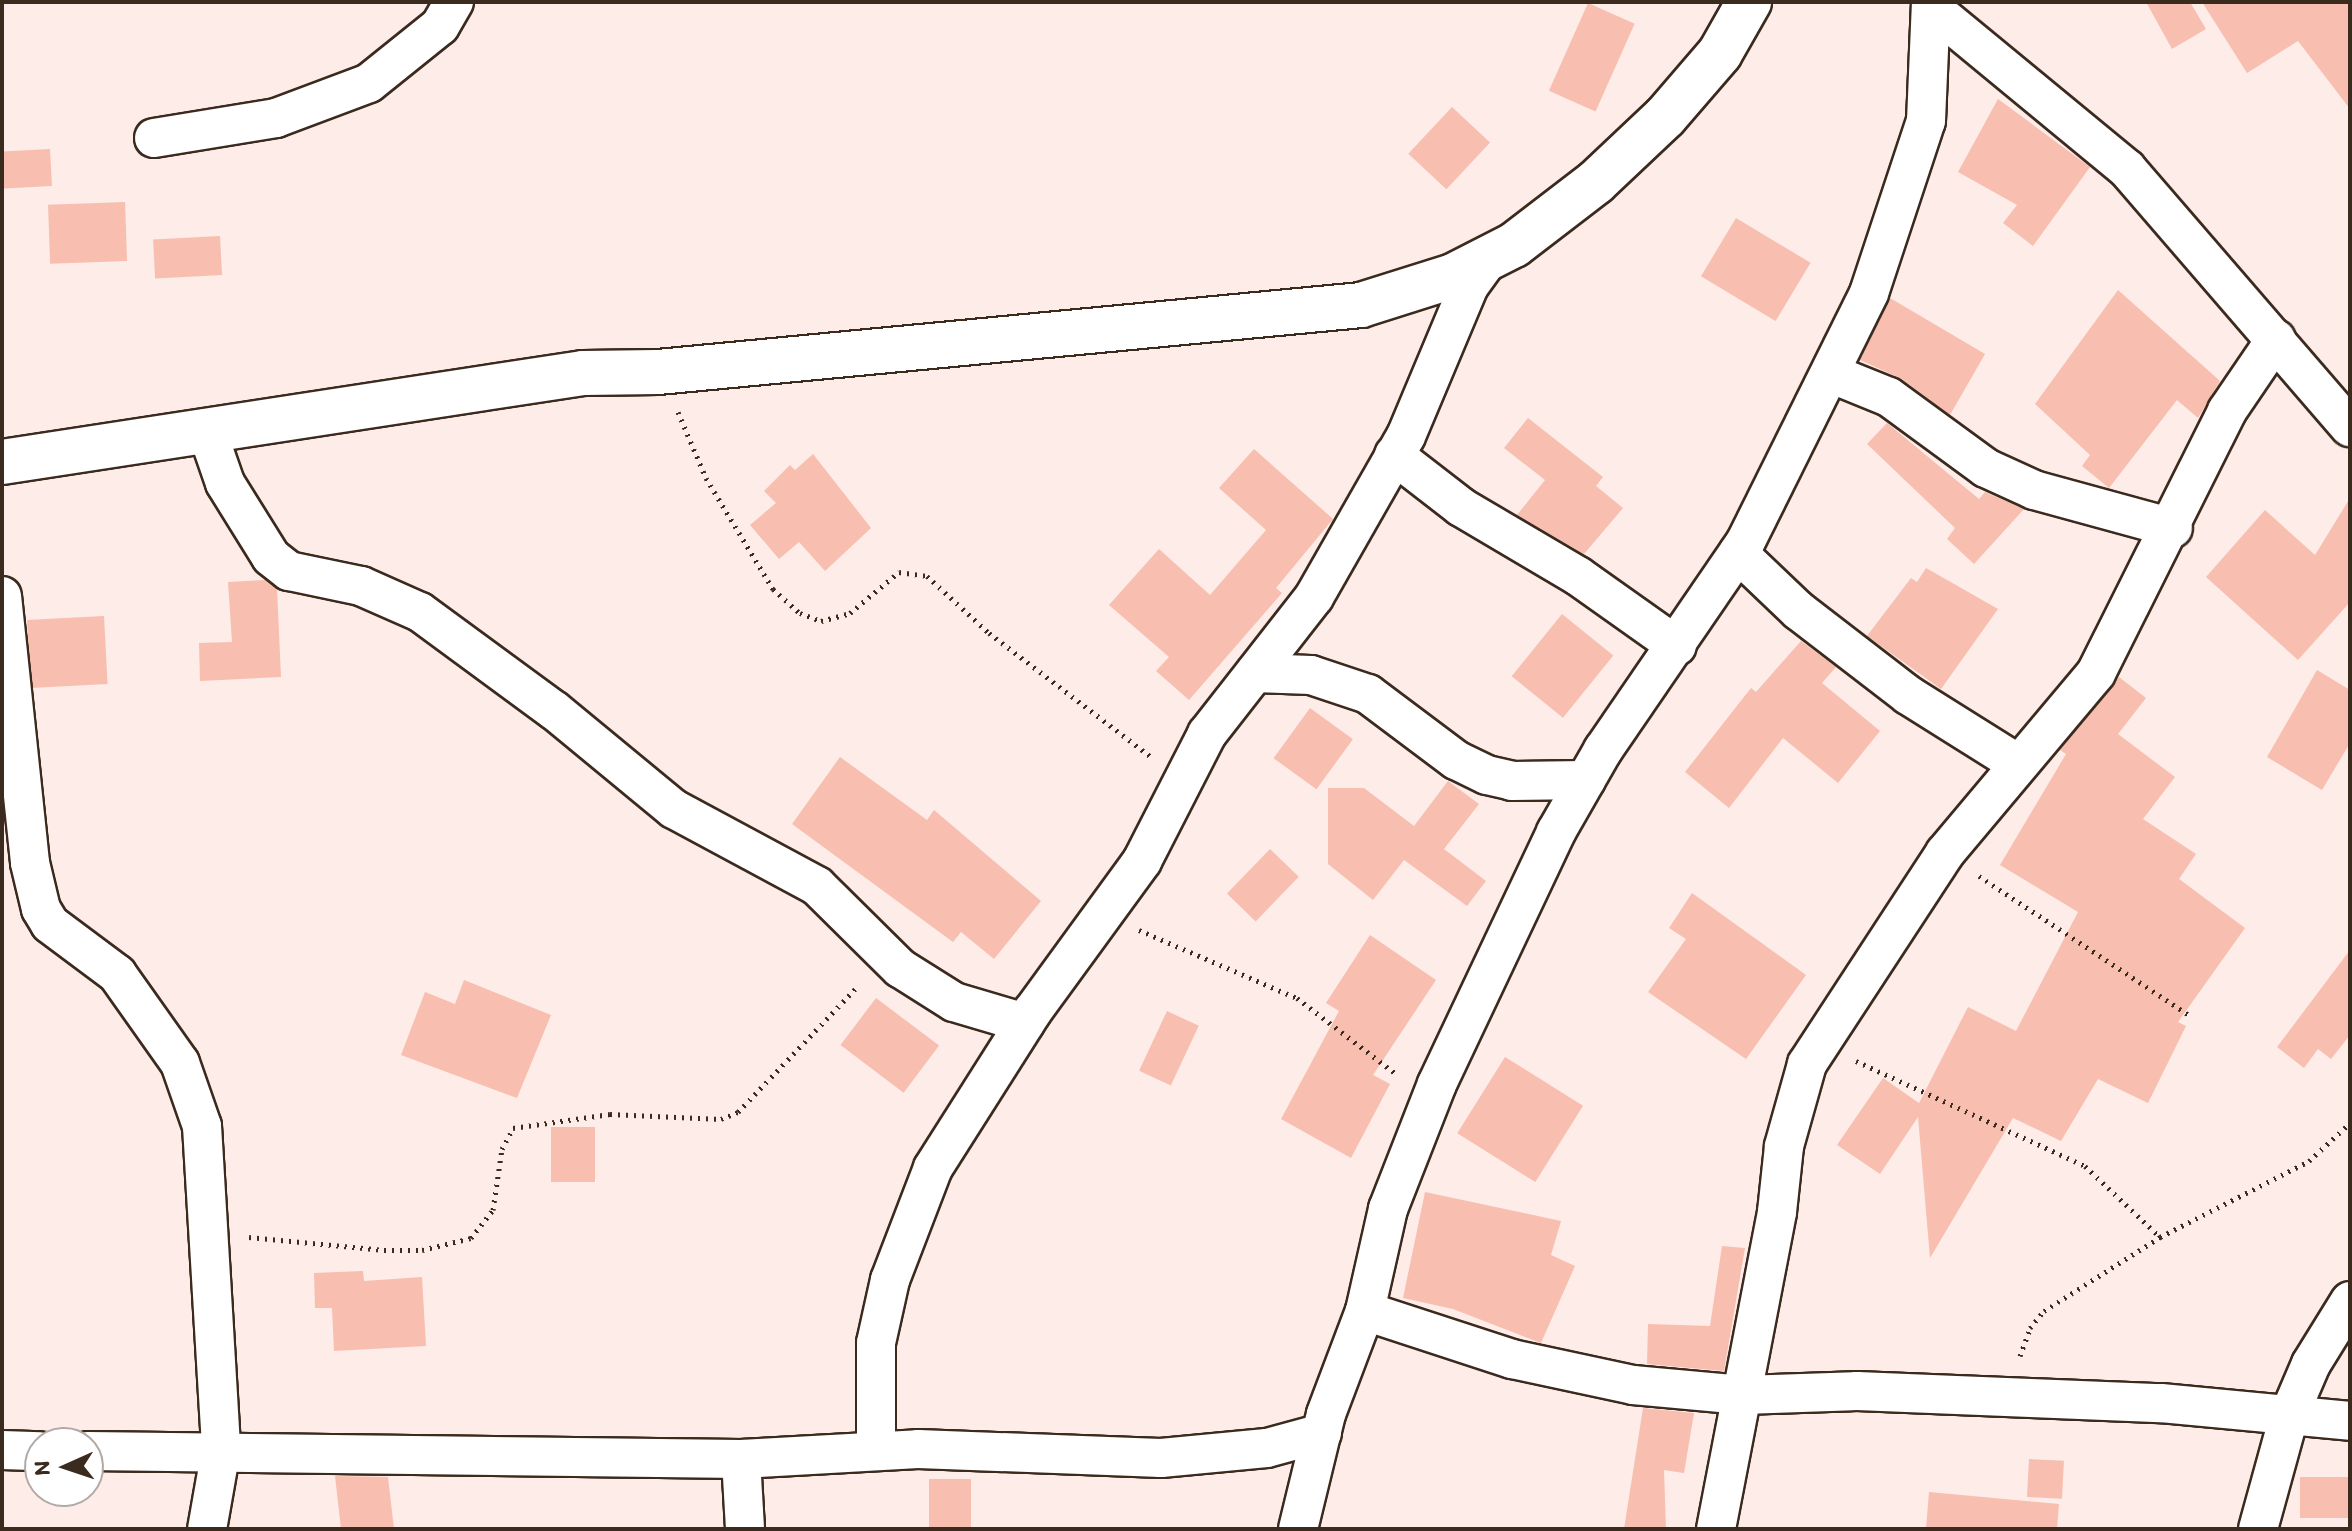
<!DOCTYPE html>
<html>
<head>
<meta charset="utf-8">
<style>
  body { margin:0 }
  #map { position:relative; width:2352px; height:1531px; overflow:hidden; background:#fdece7; font-family:Itim,sans-serif }
  div>[style] { position:absolute }
  [style*='--x'] { left:calc(var(--x)*1px); top:calc(var(--y)*1px); width:calc(var(--w)*1px); rotate:calc(var(--a)*1deg) }
  .building>* { inset:0; background:#f8beb0; transform-origin:0 0 }
  .path>* { height:5px; margin-top:-2.5px; transform-origin:0; background:repeating-linear-gradient(90deg,#3b2a1e 0 2px,transparent 0 8px) }
  .roads { filter:drop-shadow(2px 0 #3b2a1e) drop-shadow(-2px 0 #3b2a1e) drop-shadow(0 2px #3b2a1e) drop-shadow(0 -2px #3b2a1e) }
  .minor>* { height:38px; margin:-19px; padding:0 19px; transform-origin:19px; border-radius:19px; background:#fff }
  .secondary>* { height:44px; margin:-22px; padding:0 22px; transform-origin:22px; border-radius:22px; background:#fff }
  span { translate:-50% -50%; white-space:nowrap; text-align:center; line-height:1.15; -webkit-text-stroke:8px #fff; paint-order:stroke }
  .frame { position:absolute; inset:0; border:4px solid #3b2a1e; pointer-events:none }
  .north { position:absolute; left:24px; top:1427px; width:80px; height:80px; box-sizing:border-box; background:#fff; border:2px solid #b1aaa5; border-radius:50%; rotate:267deg; font-size:22px; font-weight:700; line-height:32px; text-align:center; color:#3b2a1e }
  .north::after { content:''; display:block; margin:auto; width:28px; height:36px; background:#3b2a1e; clip-path:polygon(50% 0,100% 100%,50% 72%,0 100%) }
</style>
</head>
<body>
<div id="map">
  <div class="building">
    <div style="clip-path:polygon(2146px 2px,2190px 2px,2206px 29px,2172px 49px)"></div>
    <div style="clip-path:polygon(2202px 2px,2350px 2px,2350px 109px,2298px 41px,2247px 73px)"></div>
    <div style="left:1588px;top:3px;width:51px;height:96px;rotate:24deg"></div>
    <div style="clip-path:polygon(1998px 99px,2090px 167px,2033px 246px,2003px 223px,2017px 205px,1958px 172px)"></div>
    <div style="left:1452px;top:107px;width:52px;height:64px;rotate:43deg"></div>
    <div style="left:50px;top:149px;width:37px;height:48px;rotate:87deg"></div>
    <div style="left:125px;top:202px;width:59px;height:77px;rotate:88deg"></div>
    <div style="left:1736px;top:218px;width:87px;height:68px;rotate:31deg"></div>
    <div style="left:220px;top:236px;width:39px;height:67px;rotate:87deg"></div>
    <div style="clip-path:polygon(2118px 290px,2220px 381px,2198px 418px,2177px 400px,2109px 488px,2082px 466px,2090px 455px,2035px 404px)"></div>
    <div style="clip-path:polygon(1890px 298px,1985px 354px,1950px 415px,1902px 379px,1860px 360px)"></div>
    <div style="clip-path:polygon(1528px 418px,1603px 477px,1596px 486px,1623px 508px,1584px 554px,1517px 515px,1545px 480px,1504px 448px)"></div>
    <div style="clip-path:polygon(1887px 423px,1979px 499px,1985px 492px,2024px 509px,1974px 564px,1947px 539px,1955px 528px,1867px 444px)"></div>
    <div style="clip-path:polygon(1254px 449px,1333px 519px,1276px 588px,1282px 593px,1189px 700px,1156px 671px,1169px 657px,1109px 605px,1159px 549px,1210px 595px,1266px 530px,1219px 488px)"></div>
    <div style="clip-path:polygon(813px 454px,871px 528px,825px 571px,799px 542px,779px 559px,750px 525px,776px 503px,764px 491px,790px 465px,795px 470px)"></div>
    <div style="clip-path:polygon(2350px 498px,2350px 602px,2298px 660px,2206px 577px,2265px 510px,2315px 555px)"></div>
    <div style="clip-path:polygon(1926px 568px,1998px 609px,1941px 689px,1867px 636px,1911px 578px,1917px 582px)"></div>
    <div style="clip-path:polygon(265px 580px,277px 589px,281px 677px,200px 681px,199px 643px,232px 642px,228px 582px)"></div>
    <div style="left:1562px;top:614px;width:66px;height:80px;rotate:39deg"></div>
    <div style="left:104px;top:616px;width:68px;height:77px;rotate:87deg"></div>
    <div style="clip-path:polygon(1801px 641px,1836px 667px,1822px 683px,1880px 731px,1838px 783px,1783px 738px,1729px 808px,1685px 772px,1751px 688px,1756px 692px)"></div>
    <div style="clip-path:polygon(2317px 670px,2350px 690px,2350px 743px,2322px 790px,2267px 757px)"></div>
    <div style="clip-path:polygon(2119px 677px,2146px 698px,2118px 734px,2175px 777px,2143px 819px,2196px 854px,2179px 879px,2245px 928px,2178px 1022px,2186px 1026px,2148px 1103px,2098px 1079px,2061px 1141px,2013px 1118px,1930px 1258px,1918px 1117px,1880px 1174px,1837px 1145px,1883px 1078px,1919px 1103px,1968px 1007px,2016px 1031px,2078px 912px,2000px 865px,2066px 754px,2060px 750px)"></div>
    <div style="left:1310px;top:708px;width:53px;height:62px;rotate:36deg"></div>
    <div style="clip-path:polygon(840px 757px,927px 820px,934px 810px,1041px 901px,994px 959px,961px 932px,953px 942px,792px 824px)"></div>
    <div style="clip-path:polygon(1448px 781px,1479px 804px,1444px 849px,1486px 881px,1467px 906px,1404px 860px,1373px 900px,1328px 864px,1328px 788px,1364px 788px,1414px 826px)"></div>
    <div style="left:1270px;top:849px;width:40px;height:62px;rotate:44deg"></div>
    <div style="clip-path:polygon(1692px 893px,1806px 975px,1746px 1059px,1648px 992px,1686px 939px,1669px 928px)"></div>
    <div style="clip-path:polygon(1370px 935px,1436px 980px,1373px 1075px,1390px 1084px,1351px 1158px,1281px 1119px,1339px 1011px,1326px 1003px)"></div>
    <div style="clip-path:polygon(2350px 950px,2350px 1035px,2331px 1059px,2318px 1049px,2304px 1068px,2277px 1047px)"></div>
    <div style="clip-path:polygon(464px 980px,551px 1015px,517px 1098px,401px 1055px,425px 992px,455px 1004px)"></div>
    <div style="left:876px;top:998px;width:79px;height:59px;rotate:37deg"></div>
    <div style="left:1167px;top:1011px;width:35px;height:66px;rotate:25deg"></div>
    <div style="left:1505px;top:1057px;width:92px;height:90px;rotate:32deg"></div>
    <div style="left:595px;top:1127px;width:55px;height:44px;rotate:90deg"></div>
    <div style="clip-path:polygon(1425px 1192px,1561px 1221px,1551px 1255px,1575px 1266px,1541px 1343px,1453px 1309px,1403px 1298px)"></div>
    <div style="clip-path:polygon(1722px 1246px,1745px 1248px,1724px 1371px,1647px 1364px,1648px 1324px,1710px 1326px)"></div>
    <div style="clip-path:polygon(363px 1271px,364px 1281px,422px 1277px,426px 1346px,334px 1351px,332px 1308px,315px 1308px,314px 1273px)"></div>
    <div style="clip-path:polygon(1643px 1408px,1694px 1413px,1684px 1473px,1664px 1470px,1666px 1529px,1624px 1529px)"></div>
    <div style="left:2029px;top:1459px;width:35px;height:38px;rotate:3deg"></div>
    <div style="clip-path:polygon(335px 1476px,388px 1477px,394px 1529px,341px 1529px)"></div>
    <div style="left:2350px;top:1477px;width:41px;height:50px;rotate:90deg"></div>
    <div style="left:929px;top:1479px;width:42px;height:50px"></div>
    <div style="clip-path:polygon(1929px 1492px,2059px 1504px,2057px 1529px,1926px 1529px)"></div>
  </div>
  <div class="path">
    <div style="--x:678;--y:412;--w:72;--a:67"></div>
    <div style="--x:706;--y:478;--w:130;--a:58.9"></div>
    <div style="--x:773;--y:589;--w:36;--a:42"></div>
    <div style="--x:800;--y:613;--w:22;--a:21"></div>
    <div style="--x:821;--y:621;--w:30;--a:-15"></div>
    <div style="--x:850;--y:613;--w:64;--a:-39.9"></div>
    <div style="--x:899;--y:572;--w:28;--a:8"></div>
    <div style="--x:927;--y:576;--w:84;--a:42.6"></div>
    <div style="--x:989;--y:633;--w:203;--a:37.4"></div>
    <div style="--x:1979;--y:876;--w:255;--a:33.5"></div>
    <div style="--x:1139;--y:930;--w:172;--a:23.3"></div>
    <div style="--x:1297;--y:998;--w:125;--a:37.5"></div>
    <div style="--x:1856;--y:1061;--w:252;--a:24.6"></div>
    <div style="--x:2085;--y:1166;--w:103;--a:43.4"></div>
    <div style="--x:249;--y:1237;--w:136;--a:5.5"></div>
    <div style="--x:384;--y:1250;--w:38;--a:0"></div>
    <div style="--x:422;--y:1250;--w:50;--a:-13.8"></div>
    <div style="--x:471;--y:1238;--w:36;--a:-52"></div>
    <div style="--x:493;--y:1210;--w:62;--a:-81.6"></div>
    <div style="--x:502;--y:1149;--w:24;--a:-62"></div>
    <div style="--x:513;--y:1128;--w:98;--a:-8.2"></div>
    <div style="--x:610;--y:1114;--w:111;--a:2.6"></div>
    <div style="--x:721;--y:1119;--w:18;--a:-22"></div>
    <div style="--x:738;--y:1112;--w:175;--a:-46.4"></div>
    <div style="--x:2020;--y:1356;--w:30;--a:-70"></div>
    <div style="--x:2030;--y:1328;--w:22;--a:-51"></div>
    <div style="--x:2044;--y:1311;--w:138;--a:-32.5"></div>
    <div style="--x:2160;--y:1237;--w:167;--a:-27"></div>
    <div style="--x:2309;--y:1161;--w:56;--a:-42.8"></div>
  </div>
  <div class="roads">
    <div class="minor">
      <div style="--x:1933;--y:9;--w:251;--a:39.5"></div>
      <div style="--x:2127;--y:169;--w:341;--a:49.2"></div>
      <div style="--x:154;--y:138;--w:124;--a:-9.3"></div>
      <div style="--x:276;--y:118;--w:99;--a:-20.6"></div>
      <div style="--x:369;--y:83;--w:91;--a:-38.8"></div>
      <div style="--x:440;--y:26;--w:28;--a:-60"></div>
      <div style="--x:1832;--y:374;--w:61;--a:22"></div>
      <div style="--x:1889;--y:397;--w:120;--a:36.2"></div>
      <div style="--x:1986;--y:468;--w:53;--a:24.6"></div>
      <div style="--x:2034;--y:490;--w:144;--a:15.3"></div>
      <div style="--x:206;--y:428;--w:58;--a:70.9"></div>
      <div style="--x:225;--y:483;--w:87;--a:58.1"></div>
      <div style="--x:271;--y:557;--w:23;--a:38"></div>
      <div style="--x:289;--y:571;--w:74;--a:11.8"></div>
      <div style="--x:361;--y:586;--w:64;--a:23.8"></div>
      <div style="--x:420;--y:612;--w:167;--a:36.3"></div>
      <div style="--x:555;--y:711;--w:154;--a:39.5"></div>
      <div style="--x:674;--y:809;--w:162;--a:28.3"></div>
      <div style="--x:817;--y:886;--w:117;--a:44.7"></div>
      <div style="--x:900;--y:968;--w:64;--a:32.2"></div>
      <div style="--x:954;--y:1002;--w:74;--a:16.5"></div>
      <div style="--x:1394;--y:455;--w:85;--a:37.8"></div>
      <div style="--x:1461;--y:507;--w:136;--a:30.5"></div>
      <div style="--x:1578;--y:576;--w:121;--a:35.3"></div>
      <div style="--x:1738;--y:553;--w:84;--a:43.6"></div>
      <div style="--x:1799;--y:611;--w:138;--a:37.6"></div>
      <div style="--x:1908;--y:695;--w:130;--a:32.1"></div>
      <div style="--x:2;--y:596;--w:268;--a:84"></div>
      <div style="--x:30;--y:863;--w:47;--a:76.6"></div>
      <div style="--x:41;--y:909;--w:17;--a:59"></div>
      <div style="--x:50;--y:924;--w:84;--a:36.7"></div>
      <div style="--x:117;--y:974;--w:109;--a:54.7"></div>
      <div style="--x:180;--y:1063;--w:67;--a:70.8"></div>
      <div style="--x:202;--y:1126;--w:325;--a:86.6"></div>
      <div style="--x:221;--y:1450;--w:80;--a:100"></div>
      <div style="--x:1255;--y:673;--w:56;--a:2"></div>
      <div style="--x:1311;--y:675;--w:60;--a:18.4"></div>
      <div style="--x:1368;--y:694;--w:110;--a:36.9"></div>
      <div style="--x:1456;--y:760;--w:34;--a:26"></div>
      <div style="--x:1487;--y:775;--w:26;--a:13"></div>
      <div style="--x:1512;--y:781;--w:74;--a:-0.8"></div>
      <div style="--x:1365;--y:1311;--w:155;--a:18.1"></div>
      <div style="--x:1512;--y:1359;--w:124;--a:12.1"></div>
      <div style="--x:1633;--y:1385;--w:110;--a:5.2"></div>
      <div style="--x:1743;--y:1395;--w:114;--a:-2"></div>
      <div style="--x:1857;--y:1391;--w:304;--a:2.3"></div>
      <div style="--x:2161;--y:1403;--w:190;--a:5.4"></div>
      <div style="--x:2;--y:1450;--w:38;--a:2"></div>
      <div style="--x:88;--y:1451;--w:653;--a:0.7"></div>
      <div style="--x:741;--y:1459;--w:177;--a:-3.2"></div>
      <div style="--x:918;--y:1449;--w:243;--a:2.1"></div>
      <div style="--x:1161;--y:1458;--w:106;--a:-5.4"></div>
      <div style="--x:1267;--y:1448;--w:57;--a:-15.3"></div>
      <div style="--x:876;--y:1451;--w:108;--a:-90"></div>
      <div style="--x:876;--y:1343;--w:65;--a:-77.5"></div>
      <div style="--x:890;--y:1280;--w:120;--a:-69"></div>
      <div style="--x:933;--y:1168;--w:185;--a:-57.6"></div>
      <div style="--x:1032;--y:1012;--w:187;--a:-53.9"></div>
      <div style="--x:1142;--y:861;--w:143;--a:-62.9"></div>
      <div style="--x:1207;--y:734;--w:174;--a:-52"></div>
      <div style="--x:1314;--y:597;--w:185;--a:-60.3"></div>
      <div style="--x:1406;--y:436;--w:163;--a:-67.2"></div>
      <div style="--x:1469;--y:286;--w:36;--a:-54"></div>
      <div style="--x:741;--y:1459;--w:70;--a:86.7"></div>
      <div style="--x:1298;--y:1529;--w:118;--a:-76.3"></div>
      <div style="--x:1326;--y:1414;--w:110;--a:-69.3"></div>
      <div style="--x:1365;--y:1311;--w:105;--a:-77.3"></div>
      <div style="--x:1388;--y:1209;--w:134;--a:-68.6"></div>
      <div style="--x:1437;--y:1084;--w:279;--a:-64.7"></div>
      <div style="--x:1556;--y:832;--w:95;--a:-60.2"></div>
      <div style="--x:1603;--y:750;--w:251;--a:-55.6"></div>
      <div style="--x:1745;--y:543;--w:279;--a:-63.6"></div>
      <div style="--x:1869;--y:293;--w:181;--a:-71.7"></div>
      <div style="--x:1926;--y:121;--w:119;--a:-87.6"></div>
      <div style="--x:1716;--y:1529;--w:323;--a:-79.1"></div>
      <div style="--x:1777;--y:1212;--w:66;--a:-83.9"></div>
      <div style="--x:1784;--y:1146;--w:85;--a:-74.3"></div>
      <div style="--x:1807;--y:1064;--w:252;--a:-56.8"></div>
      <div style="--x:1945;--y:853;--w:235;--a:-50"></div>
      <div style="--x:2096;--y:673;--w:293;--a:-63.4"></div>
      <div style="--x:2227;--y:411;--w:87;--a:-55.8"></div>
      <div style="--x:2258;--y:1529;--w:120;--a:-74.6"></div>
      <div style="--x:2290;--y:1413;--w:53;--a:-66.8"></div>
      <div style="--x:2311;--y:1364;--w:74;--a:-58.2"></div>
    </div>
    <div class="secondary">
      <div style="--x:2;--y:462;--w:588;--a:-8.71"></div>
      <div style="--x:583;--y:373;--w:75;--a:-0.8"></div>
      <div style="--x:658;--y:372;--w:706;--a:-5.44"></div>
      <div style="--x:1361;--y:305;--w:96;--a:-17.5"></div>
      <div style="--x:1453;--y:276;--w:68;--a:-26.9"></div>
      <div style="--x:1514;--y:245;--w:103;--a:-37.5"></div>
      <div style="--x:1596;--y:182;--w:95;--a:-43.3"></div>
      <div style="--x:1665;--y:117;--w:84;--a:-49.3"></div>
      <div style="--x:1720;--y:53;--w:59;--a:-60.4"></div>
    </div>
  </div>
  <div class="frame"></div>
  <div class="north">N</div>
</div>
</body>
</html>
